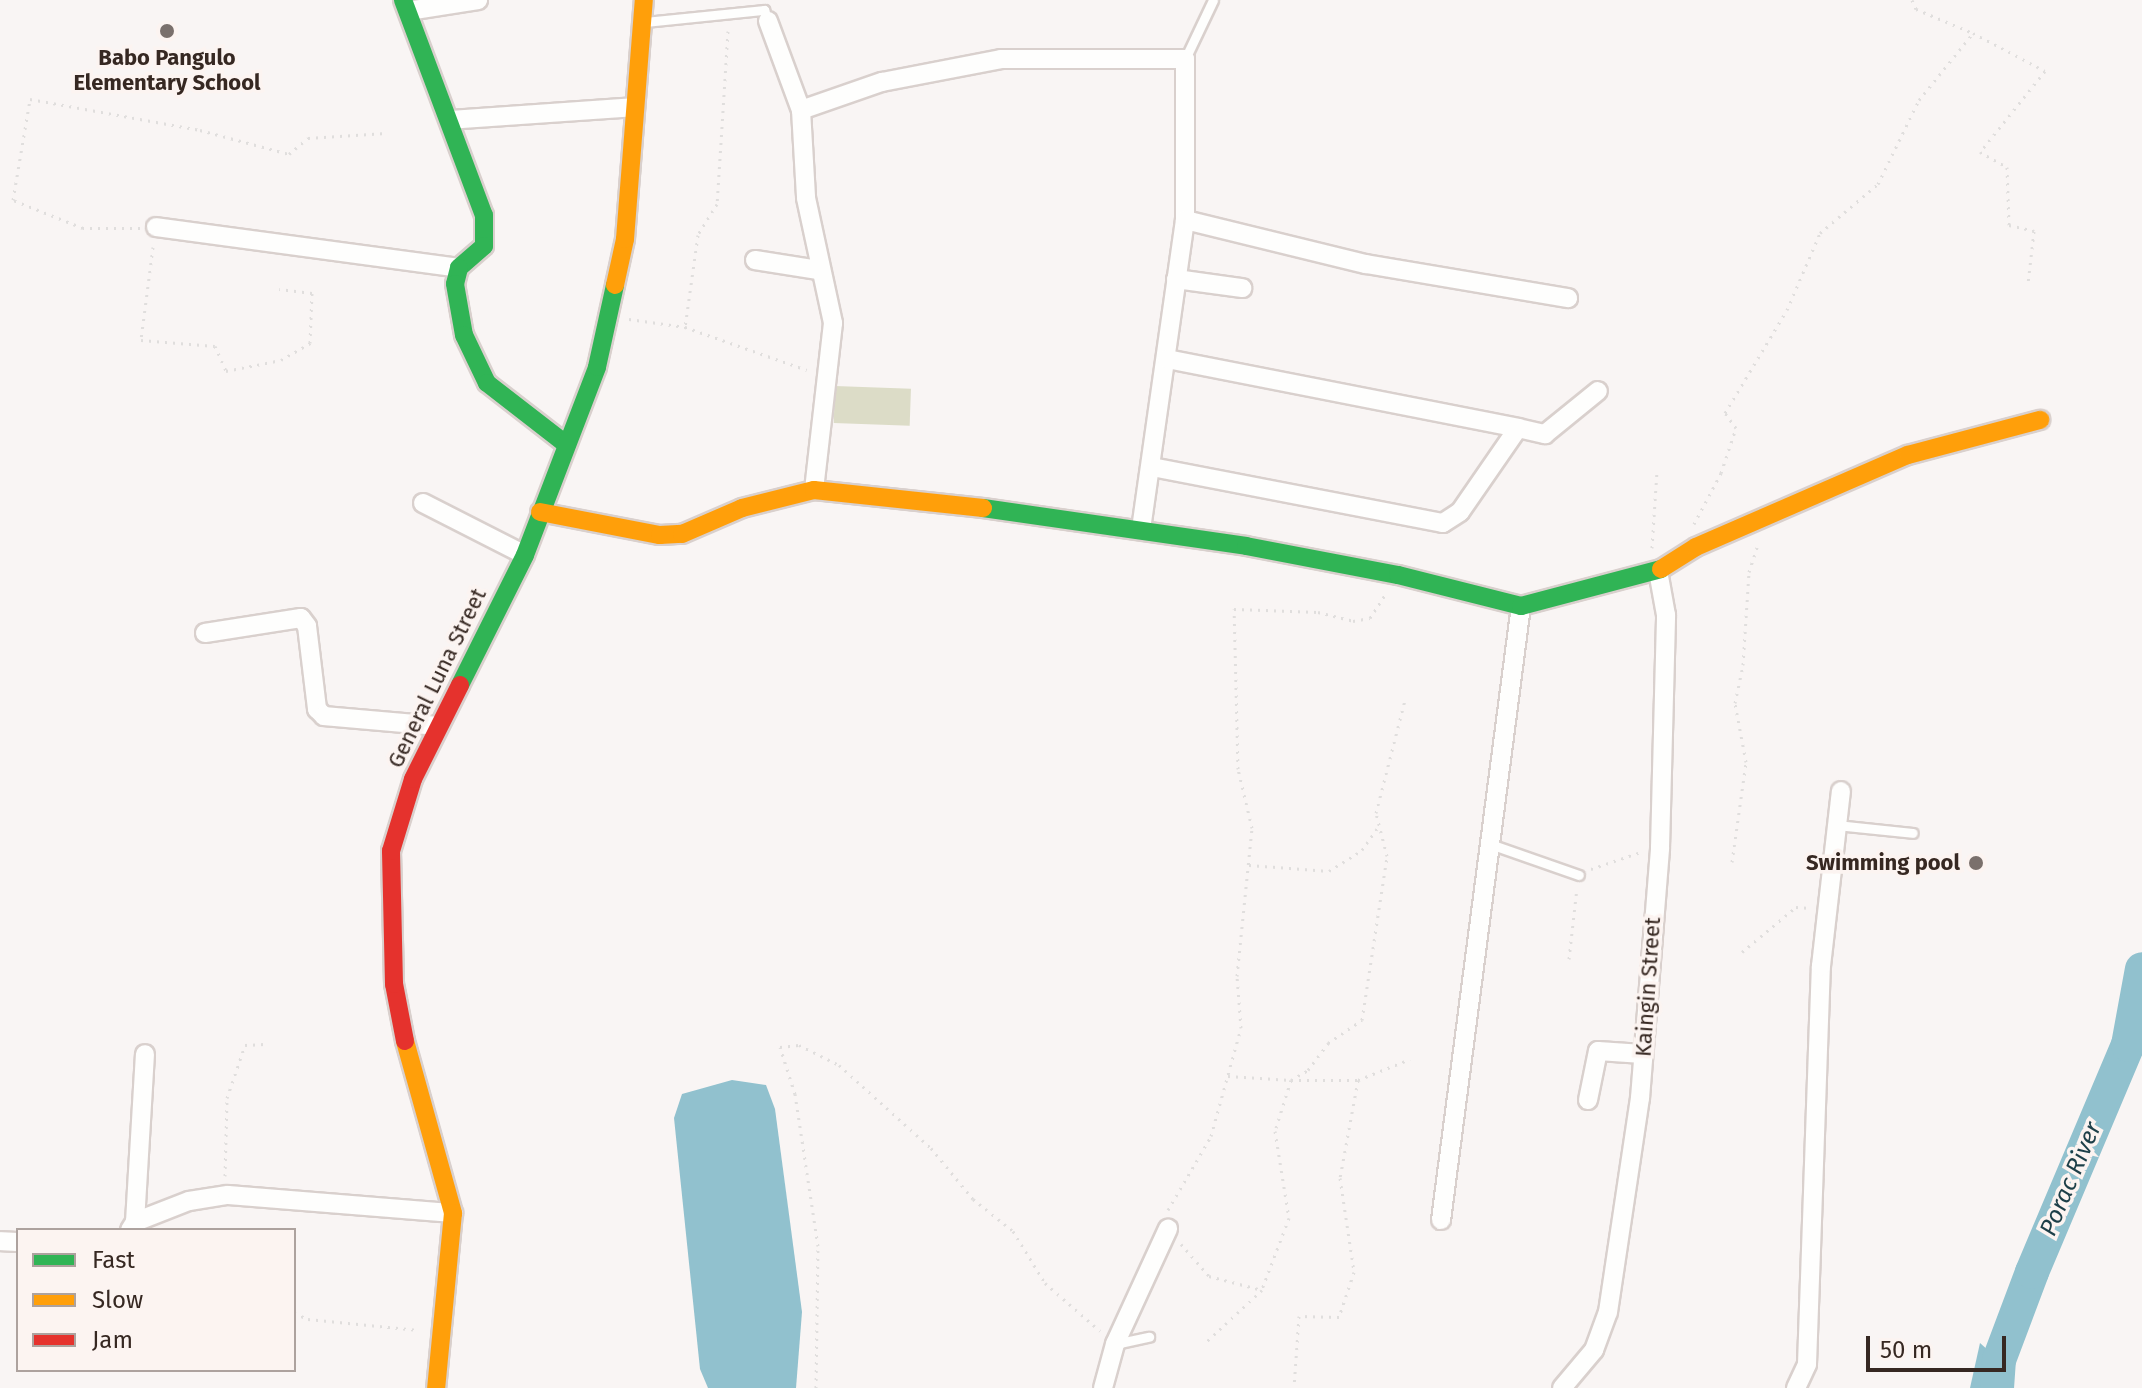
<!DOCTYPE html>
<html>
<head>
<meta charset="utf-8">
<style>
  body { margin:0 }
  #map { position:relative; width:2142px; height:1388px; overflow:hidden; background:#f9f5f4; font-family:"Fira Sans",sans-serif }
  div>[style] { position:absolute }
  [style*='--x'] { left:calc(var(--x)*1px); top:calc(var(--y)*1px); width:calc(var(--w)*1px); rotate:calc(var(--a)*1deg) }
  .green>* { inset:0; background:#dcdcc7; transform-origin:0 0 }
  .water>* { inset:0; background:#91c1ce }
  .river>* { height:34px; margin:-17px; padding:0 17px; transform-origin:17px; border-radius:17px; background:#91c1ce }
  .path>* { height:3px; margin-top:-1.5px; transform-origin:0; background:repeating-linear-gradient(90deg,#e0dedd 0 2px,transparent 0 8px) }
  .roads { filter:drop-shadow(2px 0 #d9d0cd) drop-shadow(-2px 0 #d9d0cd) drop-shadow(0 2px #d9d0cd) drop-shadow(0 -2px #d9d0cd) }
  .lane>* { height:9px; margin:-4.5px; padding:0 4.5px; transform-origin:4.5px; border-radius:4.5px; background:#fefefd }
  .street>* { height:18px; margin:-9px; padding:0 9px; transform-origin:9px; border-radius:9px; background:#fefefd }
  .fast>* { height:18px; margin:-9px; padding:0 9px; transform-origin:9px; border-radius:9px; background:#30b455 }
  .slow>* { height:18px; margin:-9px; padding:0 9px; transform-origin:9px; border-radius:9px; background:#ff9f0a }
  .jam>* { height:18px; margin:-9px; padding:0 9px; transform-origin:9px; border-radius:9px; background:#e5322d }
  .dots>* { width:22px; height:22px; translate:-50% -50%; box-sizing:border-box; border:4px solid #fcf4f1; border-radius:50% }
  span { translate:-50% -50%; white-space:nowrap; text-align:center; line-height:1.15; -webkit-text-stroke:7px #fcf4f1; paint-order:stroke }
  .poi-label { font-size:22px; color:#362822; font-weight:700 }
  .right { translate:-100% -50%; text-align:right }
  .street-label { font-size:22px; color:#362822 }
  .water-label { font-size:24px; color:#1d3f48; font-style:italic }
  .legend { position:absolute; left:16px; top:1228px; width:280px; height:144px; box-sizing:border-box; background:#fcf4f1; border:2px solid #ada29e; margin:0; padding:10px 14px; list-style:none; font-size:24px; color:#362822 }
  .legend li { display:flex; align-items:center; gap:16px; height:40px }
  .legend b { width:40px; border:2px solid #ada29e }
  .scale { position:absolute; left:1866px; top:1336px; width:140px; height:36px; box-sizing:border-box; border:4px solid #362822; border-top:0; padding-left:10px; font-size:24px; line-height:28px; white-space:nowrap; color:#362822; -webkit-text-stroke:6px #fcf4f1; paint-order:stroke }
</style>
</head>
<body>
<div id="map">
  <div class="green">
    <div style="left:835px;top:386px;width:76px;height:37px;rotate:2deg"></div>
  </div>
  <div class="water">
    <div style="clip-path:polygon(732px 1080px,766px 1085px,775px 1109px,802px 1312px,796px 1388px,708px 1388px,700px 1369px,674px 1118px,682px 1094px)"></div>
    <div style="clip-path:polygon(1980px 1343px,1999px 1360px,2014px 1388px,1970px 1388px)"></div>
  </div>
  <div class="river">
    <div style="--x:1997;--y:1388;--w:28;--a:-86"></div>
    <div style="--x:1999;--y:1360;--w:94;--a:-69.4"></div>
    <div style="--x:2032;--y:1272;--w:246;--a:-67.1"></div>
    <div style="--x:2128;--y:1045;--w:77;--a:-79.6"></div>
  </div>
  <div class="path">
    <div style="--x:1912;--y:0;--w:10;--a:66"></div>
    <div style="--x:1916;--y:9;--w:62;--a:22.8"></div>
    <div style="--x:728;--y:31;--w:173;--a:93.6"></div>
    <div style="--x:717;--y:204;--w:36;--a:122"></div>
    <div style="--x:698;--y:235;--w:93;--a:98"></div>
    <div style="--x:685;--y:327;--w:129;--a:19.4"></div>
    <div style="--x:140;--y:228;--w:57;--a:180"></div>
    <div style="--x:83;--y:228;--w:75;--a:-158.2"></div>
    <div style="--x:13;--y:200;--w:102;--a:-80.4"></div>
    <div style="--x:30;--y:99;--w:173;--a:10.3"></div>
    <div style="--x:200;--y:130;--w:92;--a:15.1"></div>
    <div style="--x:289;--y:154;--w:25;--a:-40"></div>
    <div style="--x:308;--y:138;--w:78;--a:-3.7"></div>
    <div style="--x:153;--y:247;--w:94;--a:97.4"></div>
    <div style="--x:141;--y:340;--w:74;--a:4.6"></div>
    <div style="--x:215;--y:346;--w:27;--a:66"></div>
    <div style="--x:226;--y:371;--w:56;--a:-11.3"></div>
    <div style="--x:281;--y:360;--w:34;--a:-30"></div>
    <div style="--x:310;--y:343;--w:50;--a:-87.7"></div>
    <div style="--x:312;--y:293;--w:33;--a:-173"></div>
    <div style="--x:629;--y:319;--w:57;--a:8.1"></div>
    <div style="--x:1694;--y:524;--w:58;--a:-62.1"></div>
    <div style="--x:1721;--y:473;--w:47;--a:-71.6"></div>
    <div style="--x:1736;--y:428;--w:19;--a:-126"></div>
    <div style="--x:1725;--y:413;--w:120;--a:-59"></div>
    <div style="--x:1787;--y:310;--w:84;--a:-66.8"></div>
    <div style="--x:1820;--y:233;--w:76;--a:-40.2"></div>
    <div style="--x:1878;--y:184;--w:93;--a:-64"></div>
    <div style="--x:1919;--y:100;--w:86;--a:-51.1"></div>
    <div style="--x:1973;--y:33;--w:81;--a:27.8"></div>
    <div style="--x:2045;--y:71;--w:104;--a:128.7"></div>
    <div style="--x:1980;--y:152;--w:31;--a:29"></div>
    <div style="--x:2007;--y:167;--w:58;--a:88"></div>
    <div style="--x:2009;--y:225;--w:26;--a:13"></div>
    <div style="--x:2034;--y:231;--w:53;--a:96.5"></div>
    <div style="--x:1652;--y:548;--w:78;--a:-86.3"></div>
    <div style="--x:1732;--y:862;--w:101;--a:-82"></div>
    <div style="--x:1746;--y:762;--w:60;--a:-100.6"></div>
    <div style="--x:1735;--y:703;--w:39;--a:-78"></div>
    <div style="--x:1743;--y:665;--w:93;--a:-86.3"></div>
    <div style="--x:1749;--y:572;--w:28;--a:-72"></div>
    <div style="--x:1249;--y:865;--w:80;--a:4.3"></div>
    <div style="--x:1329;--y:871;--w:39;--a:-32"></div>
    <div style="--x:1362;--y:850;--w:28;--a:-55"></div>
    <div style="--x:1591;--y:869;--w:53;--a:-18.8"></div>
    <div style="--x:1742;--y:952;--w:70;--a:-39.8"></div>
    <div style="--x:1796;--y:907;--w:15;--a:4"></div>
    <div style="--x:1569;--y:959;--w:71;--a:-83.6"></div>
    <div style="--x:1228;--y:1076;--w:63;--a:3.6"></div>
    <div style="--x:1291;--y:1080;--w:53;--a:107.4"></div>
    <div style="--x:1275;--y:1131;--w:88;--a:80.9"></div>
    <div style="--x:1289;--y:1218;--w:76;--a:110.8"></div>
    <div style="--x:1291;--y:1080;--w:20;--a:-30"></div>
    <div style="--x:1308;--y:1070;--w:34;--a:-53"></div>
    <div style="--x:1328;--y:1043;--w:41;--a:-34.1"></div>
    <div style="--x:1362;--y:1020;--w:166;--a:-81.3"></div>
    <div style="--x:1387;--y:856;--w:44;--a:-104.3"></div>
    <div style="--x:1376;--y:813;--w:117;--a:-75.6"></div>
    <div style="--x:1291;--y:1080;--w:67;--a:0"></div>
    <div style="--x:1358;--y:1080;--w:100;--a:100.4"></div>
    <div style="--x:1340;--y:1178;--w:95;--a:81.5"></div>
    <div style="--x:1354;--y:1272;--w:47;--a:108.4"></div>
    <div style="--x:1339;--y:1317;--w:40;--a:-178.6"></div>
    <div style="--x:1299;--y:1316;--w:72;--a:94"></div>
    <div style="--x:1358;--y:1080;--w:56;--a:-22"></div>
    <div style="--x:225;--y:1176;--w:78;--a:-88.5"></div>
    <div style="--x:227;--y:1098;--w:56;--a:-71.2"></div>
    <div style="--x:245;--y:1045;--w:20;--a:-3"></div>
    <div style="--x:1168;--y:1210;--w:86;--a:-59.8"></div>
    <div style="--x:1211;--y:1136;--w:112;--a:-74.5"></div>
    <div style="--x:1241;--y:1028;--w:52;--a:-94.4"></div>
    <div style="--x:1237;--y:976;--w:149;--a:-84.2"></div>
    <div style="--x:1252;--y:828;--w:61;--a:-103.3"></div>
    <div style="--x:1238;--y:769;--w:160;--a:-91.4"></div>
    <div style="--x:1234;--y:609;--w:84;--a:2"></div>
    <div style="--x:1318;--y:612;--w:36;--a:14"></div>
    <div style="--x:1353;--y:621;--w:17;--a:-10"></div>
    <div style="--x:1370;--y:618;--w:27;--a:-57"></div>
    <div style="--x:1181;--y:1244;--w:43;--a:48.8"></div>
    <div style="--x:1209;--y:1276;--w:55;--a:14.8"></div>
    <div style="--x:1262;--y:1290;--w:76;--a:137.1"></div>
    <div style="--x:294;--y:1313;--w:15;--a:23"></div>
    <div style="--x:308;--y:1319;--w:111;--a:5.7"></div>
    <div style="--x:816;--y:1388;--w:142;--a:-89.2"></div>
    <div style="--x:818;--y:1246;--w:154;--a:-98.6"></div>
    <div style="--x:795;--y:1094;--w:49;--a:-107.7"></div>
    <div style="--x:780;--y:1047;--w:19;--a:-6"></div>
    <div style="--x:799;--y:1045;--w:45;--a:26.6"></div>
    <div style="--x:839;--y:1065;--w:124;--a:42.1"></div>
    <div style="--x:931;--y:1148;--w:66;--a:50.5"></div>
    <div style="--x:973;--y:1199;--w:51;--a:38.7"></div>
    <div style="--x:1013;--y:1231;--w:61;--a:58.4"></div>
    <div style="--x:1045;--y:1283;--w:73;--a:41.1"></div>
  </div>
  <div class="roads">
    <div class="lane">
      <div style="--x:645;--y:22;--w:120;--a:-5.8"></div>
      <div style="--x:764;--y:10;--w:12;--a:70"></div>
      <div style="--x:1185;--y:59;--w:65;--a:-64.6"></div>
      <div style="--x:1836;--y:825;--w:77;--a:5.9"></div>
      <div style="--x:1490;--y:844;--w:94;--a:19.2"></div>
      <div style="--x:1115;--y:1344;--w:35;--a:-12"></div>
    </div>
    <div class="street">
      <div style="--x:408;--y:11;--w:71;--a:-8.9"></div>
      <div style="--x:768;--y:21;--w:95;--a:69.7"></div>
      <div style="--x:801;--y:110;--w:88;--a:86.7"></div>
      <div style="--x:806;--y:198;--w:128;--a:77.8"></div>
      <div style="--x:833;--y:323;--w:168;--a:96.5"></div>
      <div style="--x:801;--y:110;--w:86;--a:-19.1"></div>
      <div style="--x:882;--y:82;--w:121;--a:-10.9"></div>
      <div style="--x:1001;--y:59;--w:184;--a:0"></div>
      <div style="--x:1185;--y:59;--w:161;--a:90"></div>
      <div style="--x:1185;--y:220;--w:312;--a:98.1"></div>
      <div style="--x:449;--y:120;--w:186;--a:-4"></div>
      <div style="--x:1185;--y:220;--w:186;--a:13.7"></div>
      <div style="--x:1366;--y:264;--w:205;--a:9.6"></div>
      <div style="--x:156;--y:227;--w:306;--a:7.7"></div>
      <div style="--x:755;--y:260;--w:64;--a:9"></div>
      <div style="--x:1176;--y:279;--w:67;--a:7.8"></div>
      <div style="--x:1167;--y:359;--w:358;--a:11.1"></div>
      <div style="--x:1152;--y:467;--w:296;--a:10.9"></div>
      <div style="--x:1443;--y:523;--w:20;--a:-33"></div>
      <div style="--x:1460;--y:512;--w:102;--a:-55.4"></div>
      <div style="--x:1518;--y:428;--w:28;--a:13"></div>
      <div style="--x:1545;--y:434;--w:68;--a:-39.1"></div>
      <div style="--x:423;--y:503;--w:114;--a:27"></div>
      <div style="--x:205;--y:633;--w:97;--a:-8.9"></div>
      <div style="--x:301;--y:618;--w:10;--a:53"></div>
      <div style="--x:307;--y:626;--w:84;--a:83.1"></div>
      <div style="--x:317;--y:709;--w:10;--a:45"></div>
      <div style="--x:324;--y:716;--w:114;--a:5"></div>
      <div style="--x:1588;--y:1100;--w:50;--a:-78.5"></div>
      <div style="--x:1598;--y:1051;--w:45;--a:3.8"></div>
      <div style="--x:1441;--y:1220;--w:619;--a:-82.58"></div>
      <div style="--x:135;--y:1222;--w:168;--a:-86.6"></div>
      <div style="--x:130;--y:1230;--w:9;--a:-58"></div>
      <div style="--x:135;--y:1222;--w:58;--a:-21.3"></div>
      <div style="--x:189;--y:1201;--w:39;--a:-9"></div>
      <div style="--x:228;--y:1195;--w:226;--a:4.6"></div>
      <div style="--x:0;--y:1241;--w:18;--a:3"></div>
      <div style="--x:1103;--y:1388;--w:46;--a:-74.7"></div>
      <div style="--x:1115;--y:1344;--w:127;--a:-65.3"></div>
      <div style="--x:1562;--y:1388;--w:50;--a:-49.9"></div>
      <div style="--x:1594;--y:1350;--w:40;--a:-69.8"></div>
      <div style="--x:1608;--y:1312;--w:216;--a:-81.5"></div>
      <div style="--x:1640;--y:1098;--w:251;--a:-85.4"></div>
      <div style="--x:1660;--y:848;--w:233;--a:-88.5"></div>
      <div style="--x:1666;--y:615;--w:45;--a:-100.3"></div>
      <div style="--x:1796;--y:1388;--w:26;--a:-65"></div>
      <div style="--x:1807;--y:1364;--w:398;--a:-88"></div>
      <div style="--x:1821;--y:966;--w:176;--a:-83.5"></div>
    </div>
    <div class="fast">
      <div style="--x:403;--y:0;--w:230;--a:69.4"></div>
      <div style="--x:484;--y:215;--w:31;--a:90"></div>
      <div style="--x:484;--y:246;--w:33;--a:139"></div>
      <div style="--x:459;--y:268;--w:16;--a:104"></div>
      <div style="--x:455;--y:284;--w:52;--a:80"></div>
      <div style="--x:464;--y:335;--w:53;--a:64.4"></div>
      <div style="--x:487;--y:383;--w:101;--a:37.8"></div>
      <div style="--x:983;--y:508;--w:266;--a:8.2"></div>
      <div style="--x:1246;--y:546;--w:155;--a:10.8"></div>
      <div style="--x:1398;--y:575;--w:127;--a:14.1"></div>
      <div style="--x:1521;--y:606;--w:145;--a:-14.8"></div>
      <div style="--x:460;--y:685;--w:145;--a:-63.4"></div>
      <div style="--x:525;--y:555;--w:201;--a:-69"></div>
      <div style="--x:597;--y:367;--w:84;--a:-77.6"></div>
    </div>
    <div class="slow">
      <div style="--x:615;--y:285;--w:47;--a:-77.7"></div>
      <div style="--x:625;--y:239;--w:240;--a:-85.5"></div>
      <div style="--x:540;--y:512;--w:122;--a:10.9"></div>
      <div style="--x:660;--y:535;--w:22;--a:-3"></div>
      <div style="--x:682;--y:534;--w:65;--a:-23.4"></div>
      <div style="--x:742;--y:508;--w:74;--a:-14"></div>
      <div style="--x:814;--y:490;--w:170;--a:6.1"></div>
      <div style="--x:1661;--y:569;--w:41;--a:-32.2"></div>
      <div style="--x:1696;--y:547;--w:231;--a:-23.5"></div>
      <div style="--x:1908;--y:455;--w:137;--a:-14.9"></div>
      <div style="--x:405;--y:1041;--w:179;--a:74.4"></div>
      <div style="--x:453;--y:1213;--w:176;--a:95.5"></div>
    </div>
    <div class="jam">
      <div style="--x:405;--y:1041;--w:58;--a:-100.9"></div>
      <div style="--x:394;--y:984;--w:133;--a:-91.3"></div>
      <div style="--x:391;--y:851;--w:75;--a:-73"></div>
      <div style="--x:413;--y:779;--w:105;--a:-63.4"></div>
    </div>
  </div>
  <div class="dots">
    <div style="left:167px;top:31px;background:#7a706c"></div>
    <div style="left:1976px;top:863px;background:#7a706c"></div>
  </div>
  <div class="poi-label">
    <span style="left:167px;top:70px">Babo Pangulo<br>Elementary School</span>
    <span class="right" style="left:1960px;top:863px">Swimming pool</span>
  </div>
  <div class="street-label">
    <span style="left:437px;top:678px;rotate:-64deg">General Luna Street</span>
    <span style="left:1648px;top:987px;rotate:-86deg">Kaingin Street</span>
  </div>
  <div class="water-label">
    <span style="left:2071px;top:1179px;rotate:-67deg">Porac River</span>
  </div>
  <ul class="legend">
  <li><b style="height:10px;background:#30b455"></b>Fast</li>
  <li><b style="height:10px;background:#ff9f0a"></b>Slow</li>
  <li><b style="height:10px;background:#e5322d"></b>Jam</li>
  </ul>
  <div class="scale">50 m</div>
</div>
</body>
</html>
